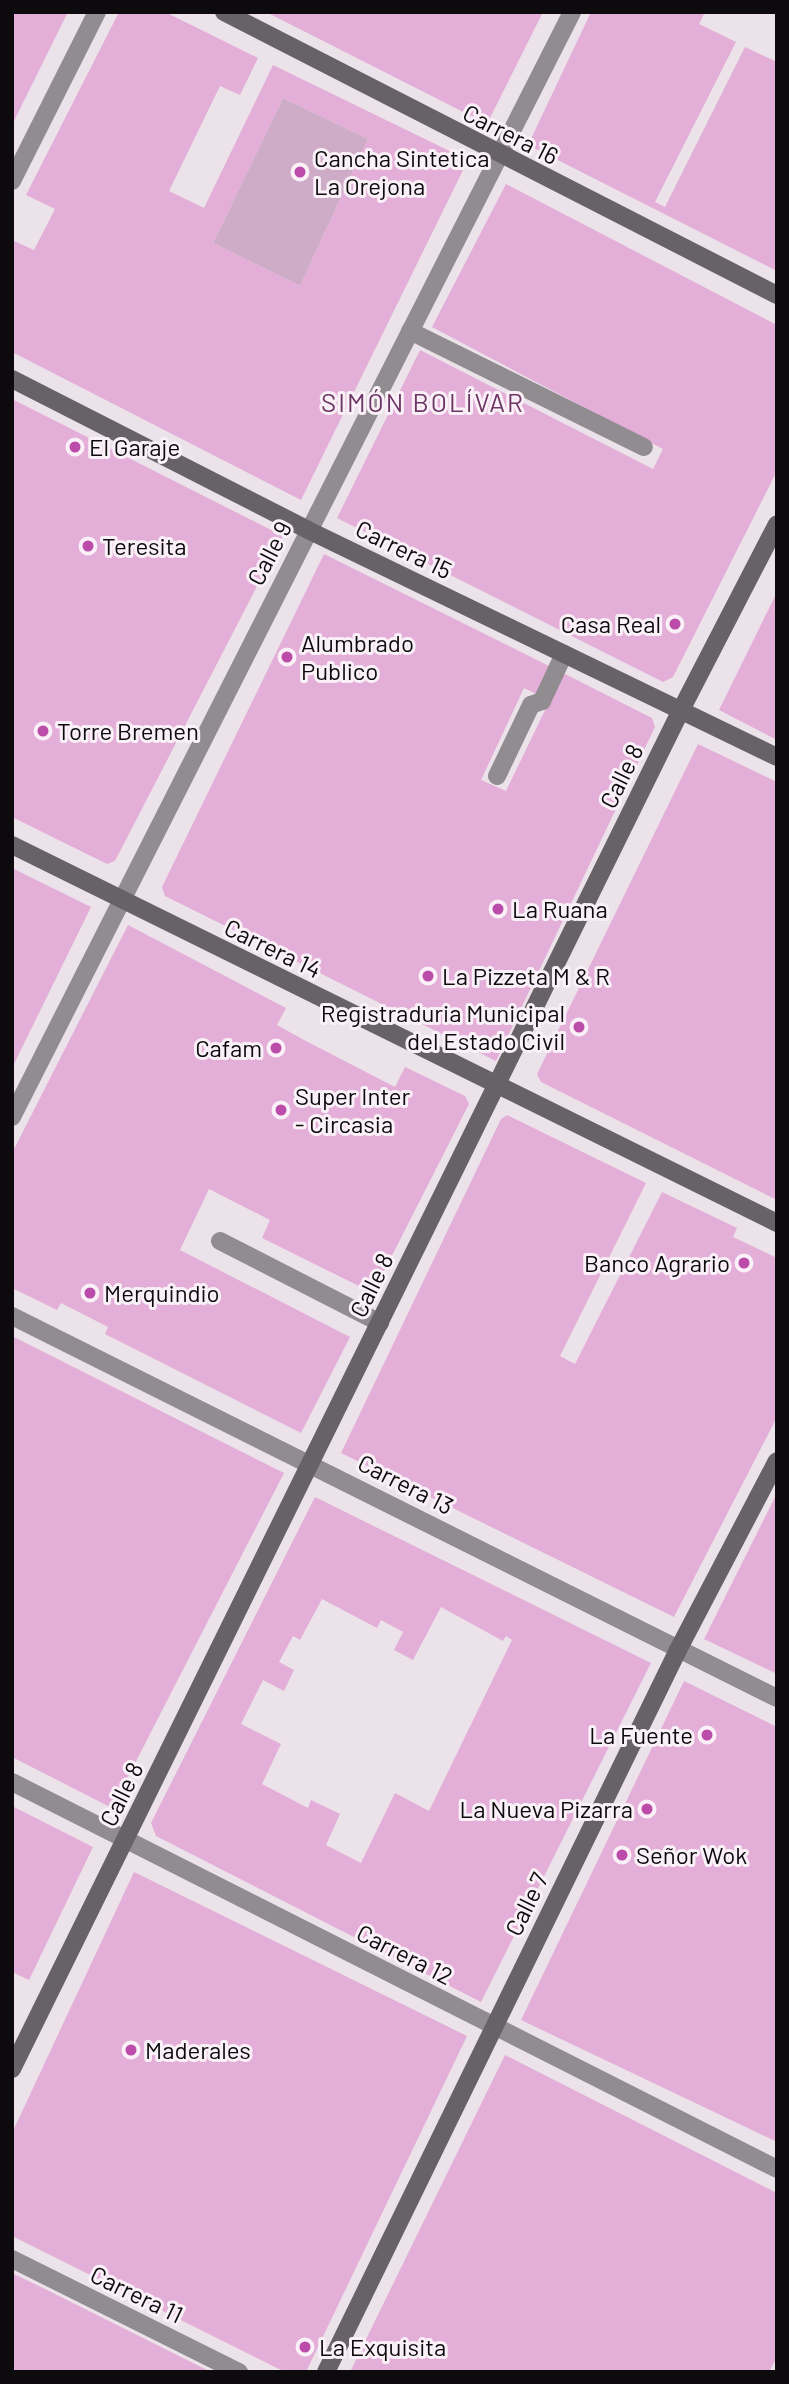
<!DOCTYPE html>
<html>
<head>
<meta charset="utf-8">
<style>
  body { margin:0 }
  #map { position:relative; width:789px; height:2384px; overflow:hidden; background:#ece3ea; font-family:Barlow,sans-serif }
  div>[style] { position:absolute }
  .green>* { inset:0; background:#ceabc6 }
  .building>* { inset:0; background:#e3aed7 }
  .lane>* { height:18px; margin:-9px; padding:0 9px; transform-origin:9px; border-radius:9px; background:#908c8f }
  .street>* { height:18px; margin:-9px; padding:0 9px; transform-origin:9px; border-radius:9px; background:#908c8f }
  .secondary>* { height:18px; margin:-9px; padding:0 9px; transform-origin:9px; border-radius:9px; background:#676266 }
  .dots>* { width:19px; height:19px; translate:-50% -50%; box-sizing:border-box; border:4px solid #faf0f7; border-radius:50% }
  span { translate:-50% -50%; white-space:nowrap; text-align:center; line-height:1.15; -webkit-text-stroke:6px #faf0f7; paint-order:stroke }
  .street-label { font-size:24px; color:#0d0a0d }
  .poi-label { font-size:24px; color:#0d0a0d }
  .left { translate:0 -50%; text-align:left }
  .right { translate:-100% -50%; text-align:right }
  .neighbourhood-label { font-size:26px; color:#6d3664; letter-spacing:2px }
  .frame { position:absolute; inset:0; border:14px solid #0d0a0d; pointer-events:none }
</style>
</head>
<body>
<div id="map">
  <div class="green">
    <div style="clip-path:polygon(283px 98px,368px 139px,300px 286px,213px 243px)"></div>
  </div>
  <div class="building">
    <div style="clip-path:polygon(12px 12px,68px 12px,12px 125px)"></div>
    <div style="clip-path:polygon(evenodd,119px 12px,165px 12px,258px 58px,240px 95px,220px 86px,169px 191px,204px 208px,273px 65px,468px 160px,301px 500px,12px 352px,12px 240px,34px 250px,55px 209px,26px 195px,119px 12px,283px 98px,368px 139px,300px 286px,213px 243px,283px 98px)"></div>
    <div style="clip-path:polygon(266px 12px,543px 12px,487px 124px)"></div>
    <div style="clip-path:polygon(591px 12px,705px 12px,699px 24px,736px 42px,655px 202px,665px 207px,745px 47px,777px 62px,777px 271px,528px 145px)"></div>
    <div style="clip-path:polygon(506px 184px,777px 325px,777px 471px,673px 677px,663px 682px,337px 518px,420px 350px,653px 469px,663px 449px,432px 327px)"></div>
    <div style="clip-path:polygon(12px 399px,283px 536px,115px 861px,107px 864px,12px 817px)"></div>
    <div style="clip-path:polygon(324px 554px,549px 666px,536px 694px,524px 688px,481px 780px,506px 791px,563px 673px,652px 718px,655px 727px,496px 1061px,165px 896px,162px 887px)"></div>
    <div style="clip-path:polygon(777px 592px,777px 740px,719px 710px)"></div>
    <div style="clip-path:polygon(698px 744px,777px 782px,777px 1200px,541px 1082px,537px 1074px)"></div>
    <div style="clip-path:polygon(12px 868px,91px 907px,12px 1068px)"></div>
    <div style="clip-path:polygon(128px 925px,286px 1008px,277px 1025px,304px 1040px,395px 1087px,405px 1067px,465px 1096px,469px 1104px,373px 1293px,262px 1238px,270px 1220px,209px 1189px,180px 1250px,350px 1337px,301px 1433px,105px 1334px,108px 1327px,61px 1303px,57px 1310px,12px 1288px,12px 1153px)"></div>
    <div style="clip-path:polygon(507px 1115px,646px 1183px,560px 1356px,575px 1364px,662px 1192px,737px 1228px,733px 1237px,777px 1258px,777px 1417px,674px 1617px,341px 1453px,501px 1119px)"></div>
    <div style="clip-path:polygon(12px 1336px,284px 1473px,112px 1808px,12px 1757px)"></div>
    <div style="clip-path:polygon(777px 1493px,777px 1674px,704px 1639px)"></div>
    <div style="clip-path:polygon(evenodd,315px 1497px,651px 1663px,481px 2002px,156px 1836px,151px 1823px,315px 1497px,322px 1599px,377px 1628px,381px 1620px,403px 1632px,394px 1650px,413px 1660px,441px 1607px,503px 1641px,506px 1636px,512px 1640px,429px 1811px,395px 1793px,361px 1863px,326px 1845px,340px 1814px,311px 1800px,308px 1808px,262px 1784px,281px 1744px,241px 1724px,263px 1680px,284px 1691px,294px 1670px,279px 1662px,293px 1636px,300px 1640px,322px 1599px)"></div>
    <div style="clip-path:polygon(684px 1681px,777px 1727px,777px 2142px,521px 2020px)"></div>
    <div style="clip-path:polygon(12px 1806px,93px 1847px,29px 1980px,12px 1972px)"></div>
    <div style="clip-path:polygon(134px 1872px,467px 2036px,306px 2372px,285px 2372px,12px 2236px,12px 2133px)"></div>
    <div style="clip-path:polygon(505px 2055px,777px 2193px,777px 2357px,769px 2372px,350px 2372px)"></div>
    <div style="clip-path:polygon(12px 2273px,45px 2289px,211px 2372px,12px 2372px)"></div>
  </div>
  <div class="lane">
    <div style="left:410px;top:331px;width:261px;rotate:26.4deg"></div>
    <div style="left:497px;top:776px;width:79px;rotate:-64.4deg"></div>
    <div style="left:531px;top:705px;width:12px;rotate:-20deg"></div>
    <div style="left:542px;top:701px;width:52px;rotate:-64.9deg"></div>
    <div style="left:220px;top:1241px;width:180px;rotate:27.1deg"></div>
  </div>
  <div class="street">
    <div style="left:12px;top:181px;width:189px;rotate:-63.3deg"></div>
    <div style="left:12px;top:1117px;width:1239px;rotate:-63.12deg"></div>
    <div style="left:12px;top:1316px;width:855px;rotate:26.54deg"></div>
    <div style="left:12px;top:1782px;width:857px;rotate:26.83deg"></div>
    <div style="left:12px;top:2259px;width:254px;rotate:26.5deg"></div>
  </div>
  <div class="secondary">
    <div style="left:224px;top:12px;width:621px;rotate:27.1deg"></div>
    <div style="left:12px;top:379px;width:332px;rotate:27deg"></div>
    <div style="left:308px;top:530px;width:521px;rotate:25.83deg"></div>
    <div style="left:12px;top:845px;width:853px;rotate:26.29deg"></div>
    <div style="left:12px;top:2069px;width:1515px;rotate:-63.79deg"></div>
    <div style="left:681px;top:710px;width:209px;rotate:-62.7deg"></div>
    <div style="left:326px;top:2372px;width:803px;rotate:-64.01deg"></div>
    <div style="left:678px;top:1650px;width:213px;rotate:-62.4deg"></div>
  </div>
  <div class="dots">
    <div style="left:300px;top:172px;background:#bb4caa"></div>
    <div style="left:75px;top:447px;background:#bb4caa"></div>
    <div style="left:88px;top:546px;background:#bb4caa"></div>
    <div style="left:675px;top:624px;background:#bb4caa"></div>
    <div style="left:287px;top:657px;background:#bb4caa"></div>
    <div style="left:43px;top:731px;background:#bb4caa"></div>
    <div style="left:498px;top:909px;background:#bb4caa"></div>
    <div style="left:428px;top:976px;background:#bb4caa"></div>
    <div style="left:579px;top:1027px;background:#bb4caa"></div>
    <div style="left:276px;top:1048px;background:#bb4caa"></div>
    <div style="left:281px;top:1110px;background:#bb4caa"></div>
    <div style="left:744px;top:1263px;background:#bb4caa"></div>
    <div style="left:90px;top:1293px;background:#bb4caa"></div>
    <div style="left:707px;top:1735px;background:#bb4caa"></div>
    <div style="left:647px;top:1809px;background:#bb4caa"></div>
    <div style="left:622px;top:1855px;background:#bb4caa"></div>
    <div style="left:131px;top:2050px;background:#bb4caa"></div>
    <div style="left:305px;top:2347px;background:#bb4caa"></div>
  </div>
  <div class="street-label">
    <span style="left:511px;top:134px;rotate:27deg">Carrera 16</span>
    <span style="left:404px;top:549px;rotate:26deg">Carrera 15</span>
    <span style="left:269px;top:553px;rotate:-63deg">Calle 9</span>
    <span style="left:621px;top:776px;rotate:-64deg">Calle 8</span>
    <span style="left:273px;top:948px;rotate:26deg">Carrera 14</span>
    <span style="left:371px;top:1285px;rotate:-64deg">Calle 8</span>
    <span style="left:406px;top:1484px;rotate:27deg">Carrera 13</span>
    <span style="left:121px;top:1794px;rotate:-64deg">Calle 8</span>
    <span style="left:526px;top:1904px;rotate:-64deg">Calle 7</span>
    <span style="left:405px;top:1954px;rotate:27deg">Carrera 12</span>
    <span style="left:137px;top:2294px;rotate:26deg">Carrera 11</span>
  </div>
  <div class="poi-label">
    <span class="left" style="left:314px;top:172px">Cancha Sintetica<br>La Orejona</span>
    <span class="left" style="left:89px;top:447px">El Garaje</span>
    <span class="left" style="left:102px;top:546px">Teresita</span>
    <span class="right" style="left:661px;top:624px">Casa Real</span>
    <span class="left" style="left:301px;top:657px">Alumbrado<br>Publico</span>
    <span class="left" style="left:57px;top:731px">Torre Bremen</span>
    <span class="left" style="left:512px;top:909px">La Ruana</span>
    <span class="left" style="left:442px;top:976px">La Pizzeta M &amp; R</span>
    <span class="right" style="left:565px;top:1027px">Registraduria Municipal<br>del Estado Civil</span>
    <span class="right" style="left:262px;top:1048px">Cafam</span>
    <span class="left" style="left:295px;top:1110px">Super Inter<br>- Circasia</span>
    <span class="right" style="left:730px;top:1263px">Banco Agrario</span>
    <span class="left" style="left:104px;top:1293px">Merquindio</span>
    <span class="right" style="left:693px;top:1735px">La Fuente</span>
    <span class="right" style="left:633px;top:1809px">La Nueva Pizarra</span>
    <span class="left" style="left:636px;top:1855px">Señor Wok</span>
    <span class="left" style="left:145px;top:2050px">Maderales</span>
    <span class="left" style="left:319px;top:2347px">La Exquisita</span>
  </div>
  <div class="neighbourhood-label">
    <span style="left:423px;top:402px">SIMÓN BOLÍVAR</span>
  </div>
  <div class="frame"></div>
</div>
</body>
</html>
